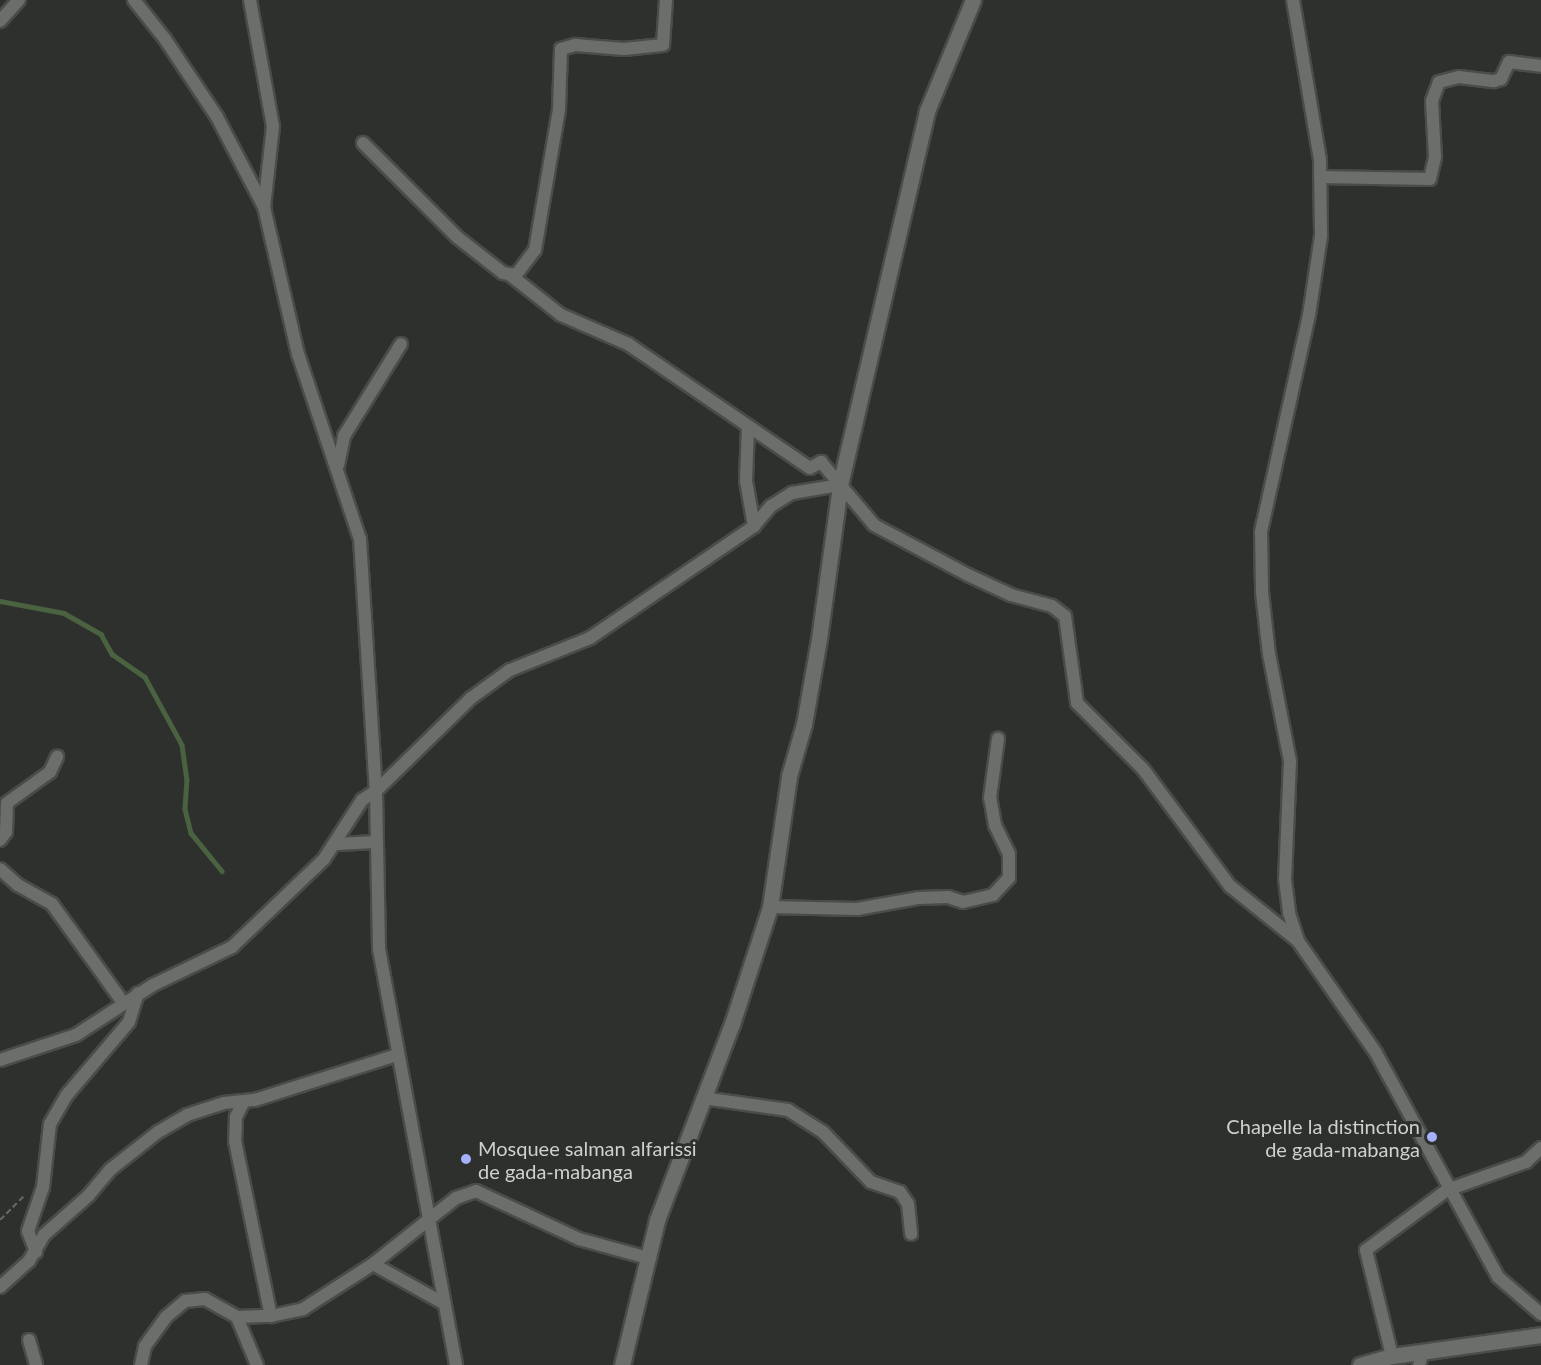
<!DOCTYPE html>
<html>
<head>
<meta charset="utf-8">
<style>
  body { margin:0 }
  #map { position:relative; width:1541px; height:1365px; overflow:hidden; background:#2d302d; font-family:Lato,sans-serif }
  div>[style] { position:absolute }
  .stream>* { height:4.5px; margin:-2.25px; padding:0 2.25px; transform-origin:2.25px; border-radius:2.25px; background:#4a6240 }
  .path>* { height:2px; margin-top:-1px; transform-origin:0; background:repeating-linear-gradient(90deg,#666966 0 6px,transparent 0 9px) }
  .roads { filter:drop-shadow(2px 0 #4a4c49) drop-shadow(-2px 0 #4a4c49) drop-shadow(0 2px #4a4c49) drop-shadow(0 -2px #4a4c49) }
  .minor>* { height:12px; margin:-6px; padding:0 6px; transform-origin:6px; border-radius:6px; background:#6b6e6a }
  .tertiary>* { height:15px; margin:-7.5px; padding:0 7.5px; transform-origin:7.5px; border-radius:7.5px; background:#6b6e6a }
  .dots>* { width:16px; height:16px; translate:-50% -50%; box-sizing:border-box; border:3px solid #2d302d; border-radius:50% }
  span { translate:-50% -50%; white-space:nowrap; text-align:center; line-height:1.15; -webkit-text-stroke:6px #2d302d; paint-order:stroke }
  .poi-label { font-size:20px; color:#d0d1cf }
  .right { translate:-100% -50%; text-align:right }
  .left { translate:0 -50%; text-align:left }
</style>
</head>
<body>
<div id="map">
  <div class="stream">
    <div style="left:0;top:601px;width:65px;rotate:10.6deg"></div>
    <div style="left:64px;top:613px;width:43px;rotate:29.6deg"></div>
    <div style="left:101px;top:634px;width:23px;rotate:61deg"></div>
    <div style="left:112px;top:654px;width:40px;rotate:34.9deg"></div>
    <div style="left:145px;top:677px;width:77px;rotate:61.4deg"></div>
    <div style="left:182px;top:745px;width:34px;rotate:82deg"></div>
    <div style="left:187px;top:779px;width:30px;rotate:94deg"></div>
    <div style="left:185px;top:809px;width:25px;rotate:76deg"></div>
    <div style="left:191px;top:833px;width:49px;rotate:50.8deg"></div>
  </div>
  <div class="path">
    <div style="left:0;top:1220px;width:35px;rotate:-45deg"></div>
  </div>
  <div class="roads">
    <div class="minor">
      <div style="left:134px;top:0;width:50px;rotate:51.5deg"></div>
      <div style="left:165px;top:39px;width:94px;rotate:56.3deg"></div>
      <div style="left:217px;top:117px;width:102px;rotate:62.4deg"></div>
      <div style="left:264px;top:207px;width:151px;rotate:77deg"></div>
      <div style="left:298px;top:354px;width:195px;rotate:71.5deg"></div>
      <div style="left:360px;top:539px;width:253px;rotate:86.4deg"></div>
      <div style="left:376px;top:791px;width:158px;rotate:88.9deg"></div>
      <div style="left:379px;top:949px;width:423px;rotate:79.5deg"></div>
      <div style="left:250px;top:0;width:128px;rotate:79.7deg"></div>
      <div style="left:273px;top:126px;width:81px;rotate:96.3deg"></div>
      <div style="left:1293px;top:0;width:162px;rotate:80.4deg"></div>
      <div style="left:1320px;top:160px;width:76px;rotate:89.2deg"></div>
      <div style="left:1321px;top:236px;width:80px;rotate:98.6deg"></div>
      <div style="left:1309px;top:315px;width:222px;rotate:102.5deg"></div>
      <div style="left:1261px;top:532px;width:60px;rotate:89deg"></div>
      <div style="left:1262px;top:592px;width:62px;rotate:83.6deg"></div>
      <div style="left:1269px;top:654px;width:109px;rotate:78.9deg"></div>
      <div style="left:1290px;top:761px;width:118px;rotate:92.4deg"></div>
      <div style="left:1285px;top:879px;width:34px;rotate:83deg"></div>
      <div style="left:1289px;top:913px;width:29px;rotate:72deg"></div>
      <div style="left:1298px;top:941px;width:136px;rotate:55.1deg"></div>
      <div style="left:1376px;top:1053px;width:255px;rotate:61.4deg"></div>
      <div style="left:1498px;top:1277px;width:57px;rotate:40.7deg"></div>
      <div style="left:0;top:21px;width:28px;rotate:-48deg"></div>
      <div style="left:363px;top:143px;width:133px;rotate:45deg"></div>
      <div style="left:457px;top:237px;width:58px;rotate:38deg"></div>
      <div style="left:503px;top:273px;width:13px;rotate:9deg"></div>
      <div style="left:516px;top:275px;width:31px;rotate:-53deg"></div>
      <div style="left:535px;top:250px;width:143px;rotate:-80.3deg"></div>
      <div style="left:559px;top:109px;width:60px;rotate:-88.1deg"></div>
      <div style="left:561px;top:49px;width:15px;rotate:-16deg"></div>
      <div style="left:575px;top:45px;width:49px;rotate:4.7deg"></div>
      <div style="left:624px;top:49px;width:39px;rotate:-6deg"></div>
      <div style="left:663px;top:45px;width:45px;rotate:-86.2deg"></div>
      <div style="left:1320px;top:177px;width:110px;rotate:1deg"></div>
      <div style="left:1430px;top:179px;width:23px;rotate:-77deg"></div>
      <div style="left:1435px;top:157px;width:56px;rotate:-93.1deg"></div>
      <div style="left:1432px;top:101px;width:20px;rotate:-70deg"></div>
      <div style="left:1439px;top:82px;width:21px;rotate:-14deg"></div>
      <div style="left:1459px;top:77px;width:35px;rotate:7deg"></div>
      <div style="left:1494px;top:81px;width:7px;rotate:-16deg"></div>
      <div style="left:1501px;top:79px;width:19px;rotate:-65deg"></div>
      <div style="left:1509px;top:62px;width:32px;rotate:7deg"></div>
      <div style="left:509px;top:274px;width:66px;rotate:38.3deg"></div>
      <div style="left:561px;top:315px;width:73px;rotate:23.4deg"></div>
      <div style="left:628px;top:344px;width:220px;rotate:34.3deg"></div>
      <div style="left:810px;top:468px;width:13px;rotate:-29deg"></div>
      <div style="left:821px;top:462px;width:82px;rotate:49.9deg"></div>
      <div style="left:874px;top:525px;width:106px;rotate:28deg"></div>
      <div style="left:968px;top:575px;width:47px;rotate:24.9deg"></div>
      <div style="left:1011px;top:595px;width:42px;rotate:15deg"></div>
      <div style="left:1052px;top:606px;width:16px;rotate:38deg"></div>
      <div style="left:1065px;top:616px;width:88px;rotate:82.1deg"></div>
      <div style="left:1077px;top:703px;width:93px;rotate:45deg"></div>
      <div style="left:1143px;top:769px;width:146px;rotate:53.4deg"></div>
      <div style="left:1230px;top:886px;width:86px;rotate:38.9deg"></div>
      <div style="left:748px;top:426px;width:55px;rotate:92.1deg"></div>
      <div style="left:746px;top:481px;width:46px;rotate:79.9deg"></div>
      <div style="left:338px;top:465px;width:30px;rotate:-78deg"></div>
      <div style="left:344px;top:436px;width:108px;rotate:-58.2deg"></div>
      <div style="left:0;top:840px;width:10px;rotate:-53deg"></div>
      <div style="left:6px;top:832px;width:29px;rotate:-88deg"></div>
      <div style="left:7px;top:803px;width:53px;rotate:-35.8deg"></div>
      <div style="left:50px;top:772px;width:17px;rotate:-65deg"></div>
      <div style="left:336px;top:844px;width:40px;rotate:-2.9deg"></div>
      <div style="left:0;top:869px;width:24px;rotate:42deg"></div>
      <div style="left:18px;top:885px;width:39px;rotate:29deg"></div>
      <div style="left:52px;top:904px;width:123px;rotate:54.2deg"></div>
      <div style="left:770px;top:907px;width:87px;rotate:1.3deg"></div>
      <div style="left:857px;top:909px;width:63px;rotate:-10.1deg"></div>
      <div style="left:919px;top:898px;width:29px;rotate:-2deg"></div>
      <div style="left:948px;top:897px;width:16px;rotate:18deg"></div>
      <div style="left:963px;top:902px;width:31px;rotate:-13deg"></div>
      <div style="left:993px;top:895px;width:23px;rotate:-47deg"></div>
      <div style="left:1009px;top:878px;width:24px;rotate:-90deg"></div>
      <div style="left:1009px;top:854px;width:32px;rotate:-116deg"></div>
      <div style="left:995px;top:825px;width:27px;rotate:-100deg"></div>
      <div style="left:990px;top:798px;width:60px;rotate:-82.3deg"></div>
      <div style="left:0;top:1060px;width:80px;rotate:-18.2deg"></div>
      <div style="left:76px;top:1035px;width:92px;rotate:-33deg"></div>
      <div style="left:153px;top:985px;width:88px;rotate:-25.7deg"></div>
      <div style="left:232px;top:947px;width:127px;rotate:-43.7deg"></div>
      <div style="left:324px;top:859px;width:70px;rotate:-57.2deg"></div>
      <div style="left:362px;top:800px;width:17px;rotate:-33deg"></div>
      <div style="left:376px;top:791px;width:133px;rotate:-44.4deg"></div>
      <div style="left:471px;top:698px;width:48px;rotate:-35.7deg"></div>
      <div style="left:510px;top:670px;width:86px;rotate:-21.8deg"></div>
      <div style="left:590px;top:638px;width:199px;rotate:-34.3deg"></div>
      <div style="left:754px;top:526px;width:26px;rotate:-50deg"></div>
      <div style="left:771px;top:506px;width:25px;rotate:-32deg"></div>
      <div style="left:792px;top:493px;width:49px;rotate:-9.5deg"></div>
      <div style="left:703px;top:1098px;width:86px;rotate:8deg"></div>
      <div style="left:788px;top:1110px;width:41px;rotate:32.2deg"></div>
      <div style="left:823px;top:1132px;width:69px;rotate:46.2deg"></div>
      <div style="left:871px;top:1182px;width:31px;rotate:19deg"></div>
      <div style="left:900px;top:1192px;width:14px;rotate:56deg"></div>
      <div style="left:908px;top:1204px;width:30px;rotate:84deg"></div>
      <div style="left:244px;top:1101px;width:18px;rotate:117deg"></div>
      <div style="left:236px;top:1117px;width:24px;rotate:92deg"></div>
      <div style="left:235px;top:1141px;width:179px;rotate:78.4deg"></div>
      <div style="left:36px;top:1252px;width:22px;rotate:-111deg"></div>
      <div style="left:28px;top:1231px;width:46px;rotate:-71.2deg"></div>
      <div style="left:43px;top:1187px;width:63px;rotate:-83.7deg"></div>
      <div style="left:50px;top:1124px;width:32px;rotate:-60deg"></div>
      <div style="left:66px;top:1096px;width:97px;rotate:-49.6deg"></div>
      <div style="left:129px;top:1022px;width:30px;rotate:-73deg"></div>
      <div style="left:373px;top:1264px;width:82px;rotate:29.1deg"></div>
      <div style="left:0;top:1287px;width:39px;rotate:-42deg"></div>
      <div style="left:29px;top:1261px;width:30px;rotate:-60deg"></div>
      <div style="left:44px;top:1235px;width:60px;rotate:-41.6deg"></div>
      <div style="left:89px;top:1195px;width:34px;rotate:-50deg"></div>
      <div style="left:111px;top:1169px;width:60px;rotate:-38.2deg"></div>
      <div style="left:158px;top:1132px;width:34px;rotate:-30deg"></div>
      <div style="left:187px;top:1115px;width:39px;rotate:-18deg"></div>
      <div style="left:224px;top:1103px;width:31px;rotate:-6deg"></div>
      <div style="left:255px;top:1100px;width:149px;rotate:-17.6deg"></div>
      <div style="left:237px;top:1317px;width:34px;rotate:-2deg"></div>
      <div style="left:271px;top:1316px;width:33px;rotate:-12deg"></div>
      <div style="left:303px;top:1309px;width:83px;rotate:-32.7deg"></div>
      <div style="left:373px;top:1264px;width:106px;rotate:-38.5deg"></div>
      <div style="left:456px;top:1198px;width:21px;rotate:-19deg"></div>
      <div style="left:476px;top:1191px;width:114px;rotate:25deg"></div>
      <div style="left:579px;top:1239px;width:72px;rotate:15.4deg"></div>
      <div style="left:29px;top:1340px;width:26px;rotate:74deg"></div>
      <div style="left:1392px;top:1356px;width:109px;rotate:-103.8deg"></div>
      <div style="left:1366px;top:1250px;width:101px;rotate:-36.5deg"></div>
      <div style="left:1447px;top:1190px;width:84px;rotate:-19.5deg"></div>
      <div style="left:1526px;top:1162px;width:21px;rotate:-43deg"></div>
      <div style="left:141px;top:1365px;width:19px;rotate:-78deg"></div>
      <div style="left:145px;top:1346px;width:36px;rotate:-54deg"></div>
      <div style="left:166px;top:1317px;width:25px;rotate:-40deg"></div>
      <div style="left:185px;top:1301px;width:20px;rotate:-6deg"></div>
      <div style="left:205px;top:1299px;width:37px;rotate:29deg"></div>
      <div style="left:237px;top:1317px;width:52px;rotate:67.4deg"></div>
      <div style="left:1419px;top:1365px;width:14px;rotate:-73deg"></div>
    </div>
    <div class="tertiary">
      <div style="left:622px;top:1365px;width:149px;rotate:-76.4deg"></div>
      <div style="left:657px;top:1220px;width:210px;rotate:-69.1deg"></div>
      <div style="left:732px;top:1024px;width:123px;rotate:-72deg"></div>
      <div style="left:770px;top:907px;width:132px;rotate:-81.7deg"></div>
      <div style="left:789px;top:776px;width:54px;rotate:-73.9deg"></div>
      <div style="left:804px;top:724px;width:86px;rotate:-80deg"></div>
      <div style="left:819px;top:639px;width:155px;rotate:-82.2deg"></div>
      <div style="left:840px;top:485px;width:384px;rotate:-76.9deg"></div>
      <div style="left:927px;top:111px;width:120px;rotate:-67.5deg"></div>
      <div style="left:1360px;top:1365px;width:33px;rotate:-16deg"></div>
      <div style="left:1392px;top:1356px;width:150px;rotate:-8deg"></div>
    </div>
  </div>
  <div class="dots">
    <div style="left:1432px;top:1137px;background:#a5b1fc"></div>
    <div style="left:466px;top:1159px;background:#a5b1fc"></div>
  </div>
  <div class="poi-label">
    <span class="right" style="left:1420px;top:1138px">Chapelle la distinction<br>de gada-mabanga</span>
    <span class="left" style="left:478px;top:1160px">Mosquee salman alfarissi<br>de gada-mabanga</span>
  </div>
</div>
</body>
</html>
